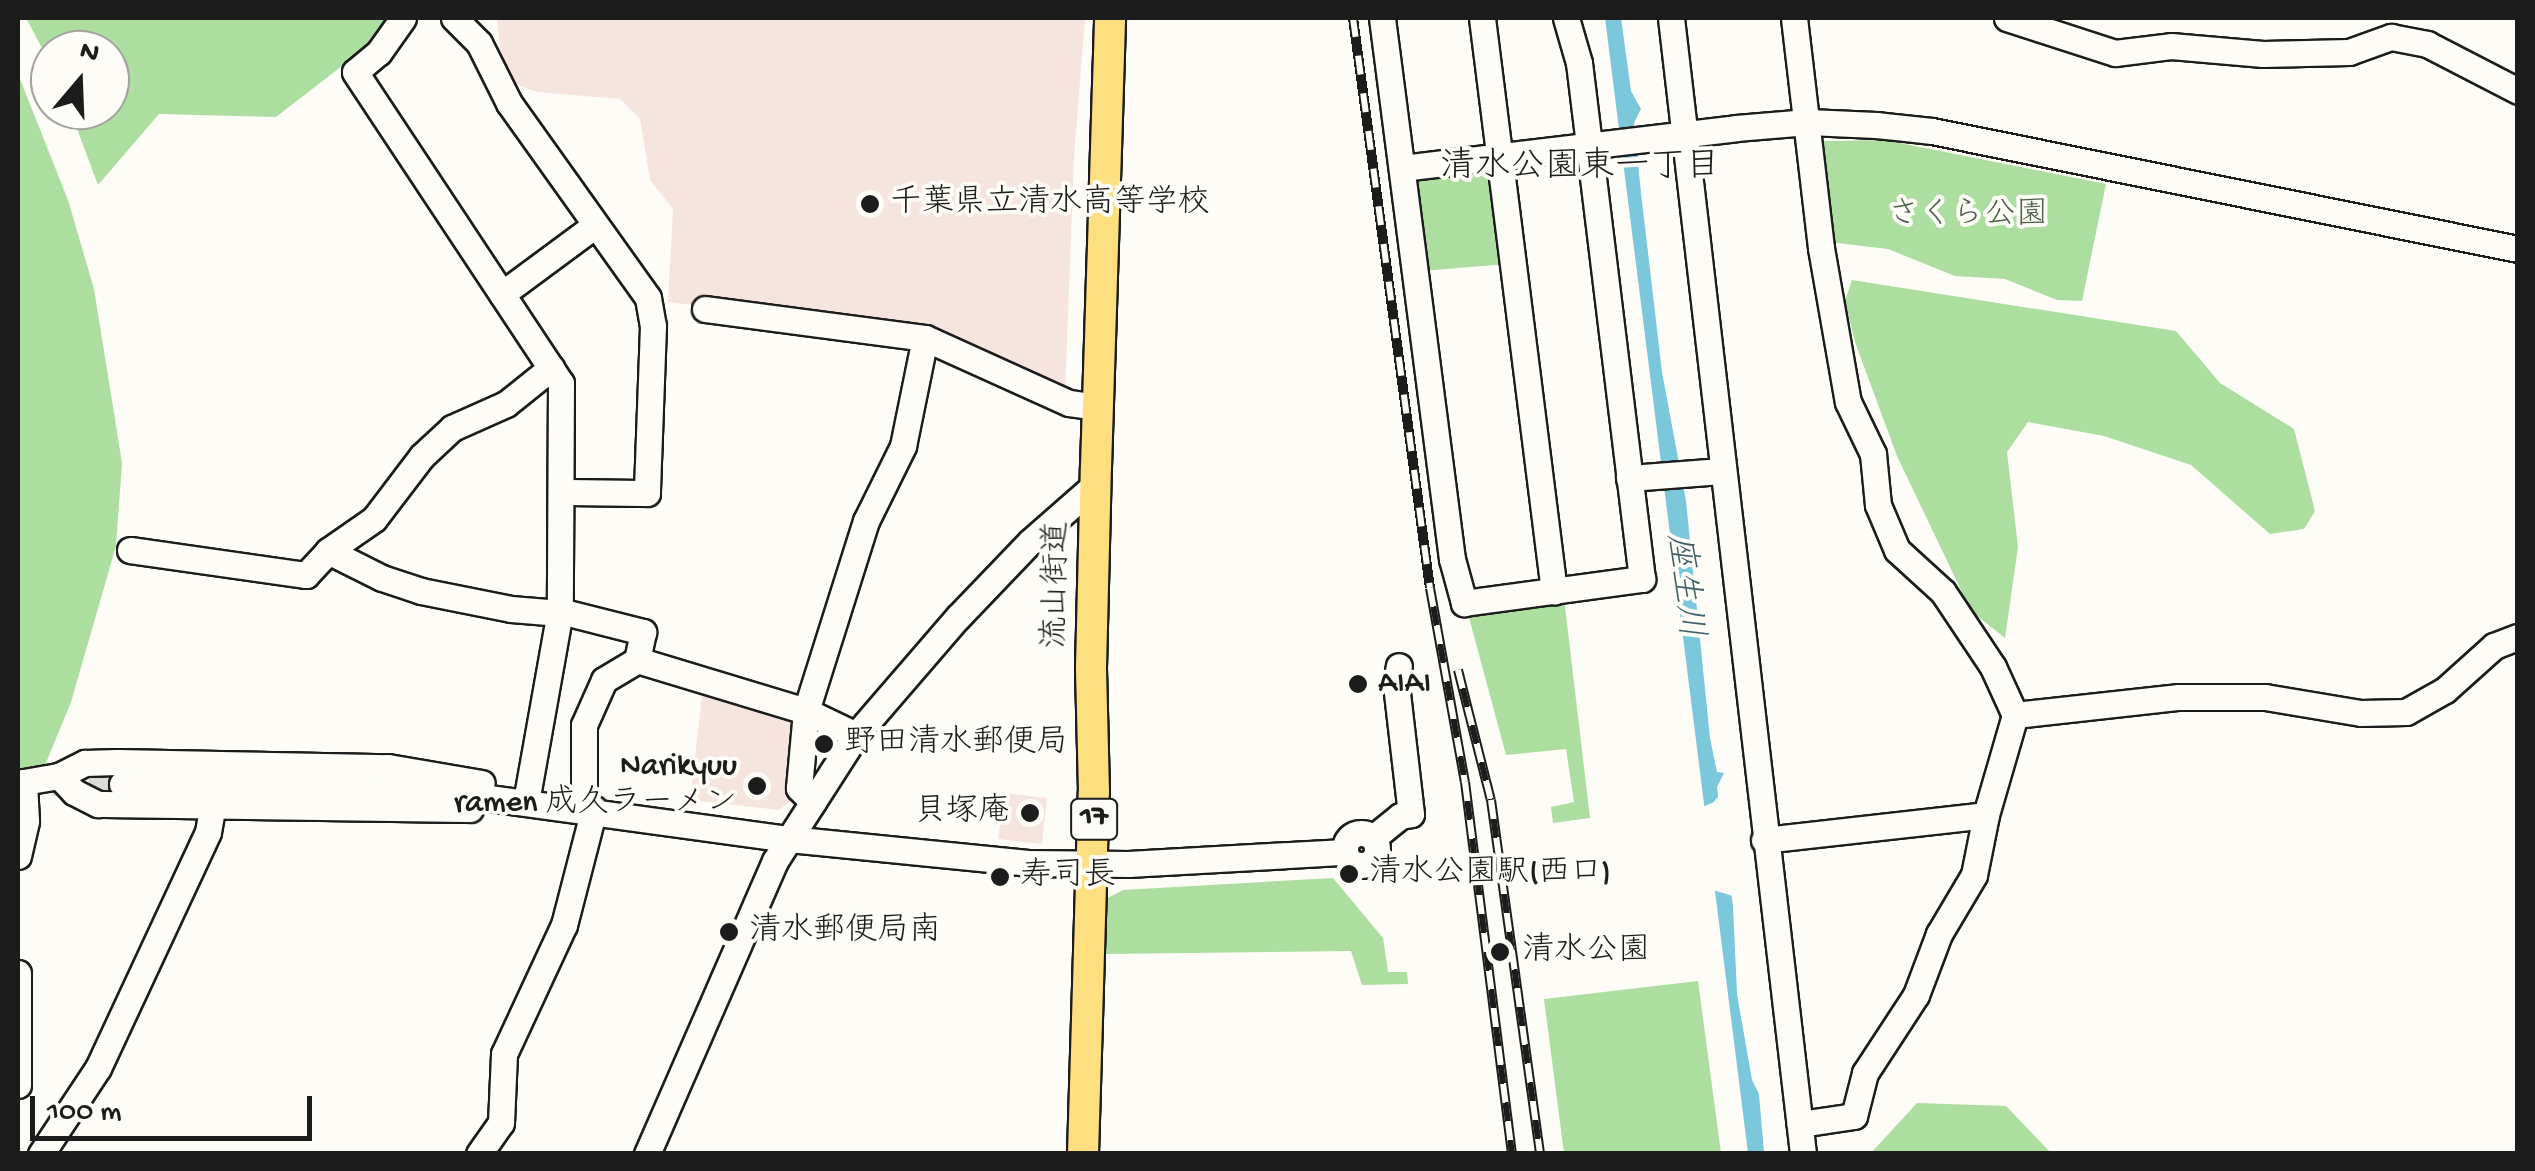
<!DOCTYPE html>
<html>
<head>
<meta charset="utf-8">
<style>
  body { margin:0 }
  #map { position:relative; width:2535px; height:1171px; overflow:hidden; background:#fdfcf7; font-family:"Gochi Hand","Klee One",sans-serif }
  div>[style] { position:absolute }
  .built>* { inset:0; background:#f6e4de }
  .green>* { inset:0; background:#acdea0 }
  .water>* { inset:0; background:#7bc7db }
  .pier>* { inset:0; background:#fdfcf7 }
  .minor-tunnel>* { height:25px; margin-top:-12.5px; transform-origin:0; background:repeating-linear-gradient(90deg,#dbdad6 0 25px,transparent 0 37px) }
  .roads { filter:drop-shadow(2px 0 #1c1c1c) drop-shadow(-2px 0 #1c1c1c) drop-shadow(0 2px #1c1c1c) drop-shadow(0 -2px #1c1c1c) }
  .minor>* { height:25px; margin:-12.5px; padding:0 12.5px; transform-origin:12.5px; border-radius:12.5px; background:#fdfcf7 }
  .minor>.ring { margin:-12.5px; padding:0; box-sizing:content-box; background:none; border:25px solid #fdfcf7; border-radius:50% }
  .major>* { height:30px; margin:-15px; padding:0 15px; transform-origin:15px; border-radius:15px; background:#fedf80 }
  .rail>* { height:10px; margin-top:-5px; transform-origin:0; background:repeating-linear-gradient(90deg,#fdfcf7 0 19px,#1c1c1c 0 38px); box-sizing:border-box; border-block:2px solid #1c1c1c }
  .dots>* { width:28px; height:28px; translate:-50% -50%; box-sizing:border-box; border:5px solid #fdfcf7; border-radius:50% }
  span { translate:-50% -50%; white-space:nowrap; text-align:center; line-height:1.15; -webkit-text-stroke:8px #fdfcf7; paint-order:stroke }
  .shield-label span { padding:2px 8px; background:#fdfcf7; border:2px solid; border-radius:8px; -webkit-text-stroke-width:0 }
  .shield-label { font-size:30px; color:#1c1c1c; font-weight:700 }
  .poi-label { font-size:32px; color:#1c1c1c }
  .left { translate:0 -50%; text-align:left }
  .right { translate:-100% -50%; text-align:right }
  .park-label { font-size:32px; color:#4e604a }
  .street-label { font-size:32px; color:#1c1c1c }
  .neighbourhood-label { font-size:35px; color:#1c1c1c }
  .water-label { font-size:35px; color:#426068; font-style:italic }
  .frame { position:absolute; inset:0; border:20px solid #1c1c1c; pointer-events:none }
  .north { position:absolute; left:30px; top:30px; width:100px; height:100px; box-sizing:border-box; background:#fdfcf7; border:2px solid #a3a29f; border-radius:50%; rotate:19deg; font-size:28px; font-weight:700; line-height:40px; text-align:center; color:#1c1c1c }
  .north::after { content:''; display:block; margin:auto; width:35px; height:45px; background:#1c1c1c; clip-path:polygon(50% 0,100% 100%,50% 72%,0 100%) }
  .scale { position:absolute; left:30px; top:1096px; width:282px; height:45px; box-sizing:border-box; border:5px solid #1c1c1c; border-top:0; padding-left:12px; font-size:30px; line-height:35px; white-space:nowrap; color:#1c1c1c; -webkit-text-stroke:8px #fdfcf7; paint-order:stroke }
</style>
</head>
<body>
<div id="map">
  <div class="built">
    <div style="clip-path:polygon(497px 18px,1085px 18px,1074px 157px,1065px 394px,916px 331px,668px 302px,673px 209px,650px 180px,640px 119px,620px 99px,537px 92px,512px 83px,501px 57px)"></div>
    <div style="clip-path:polygon(703px 686px,794px 714px,793px 799px,779px 810px,690px 800px)"></div>
    <div style="clip-path:polygon(1004px 793px,1047px 798px,1042px 844px,998px 839px)"></div>
  </div>
  <div class="green">
    <div style="clip-path:polygon(26px 18px,390px 18px,381px 32px,351px 59px,276px 117px,159px 114px,98px 185px,70px 110px,110px 110px,110px 50px,50px 50px,50px 63px)"></div>
    <div style="clip-path:polygon(18px 74px,68px 200px,94px 289px,122px 463px,116px 546px,71px 702px,18px 831px)"></div>
    <div style="clip-path:polygon(1885px 140px,2106px 184px,2082px 301px,2057px 300px,2005px 279px,1955px 276px,1888px 249px,1829px 242px,1819px 146px,1824px 141px)"></div>
    <div style="clip-path:polygon(1488px 165px,1507px 264px,1422px 271px,1412px 184px,1421px 174px)"></div>
    <div style="clip-path:polygon(1852px 280px,2176px 331px,2220px 383px,2294px 429px,2315px 511px,2304px 529px,2270px 534px,2191px 465px,2104px 436px,2028px 422px,2007px 452px,2018px 547px,2005px 638px,1971px 611px,1897px 456px,1855px 342px,1845px 301px)"></div>
    <div style="clip-path:polygon(1564px 598px,1590px 818px,1553px 823px,1551px 807px,1574px 802px,1566px 749px,1506px 755px,1467px 610px)"></div>
    <div style="clip-path:polygon(1333px 878px,1383px 938px,1388px 972px,1407px 972px,1408px 984px,1362px 985px,1351px 951px,1105px 954px,1106px 899px,1123px 890px)"></div>
    <div style="clip-path:polygon(1698px 981px,1721px 1153px,1564px 1153px,1544px 999px)"></div>
    <div style="clip-path:polygon(1917px 1103px,2006px 1106px,2051px 1153px,1871px 1153px)"></div>
  </div>
  <div class="water">
    <div style="clip-path:polygon(1605px 18px,1621px 18px,1631px 91px,1641px 109px,1634px 123px,1641px 193px,1662px 372px,1686px 501px,1710px 738px,1717px 772px,1724px 773px,1717px 787px,1733px 906px,1737px 994px,1752px 1080px,1759px 1094px,1764px 1153px,1748px 1153px)"></div>
  </div>
  <div class="pier">
    <div style="clip-path:polygon(1723px 790px,1736px 892px,1736px 897px,1710px 889px,1698px 809px,1714px 802px)"></div>
  </div>
  <div class="minor-tunnel">
    <div style="left:52px;top:783px;width:70px;rotate:0.8deg"></div>
  </div>
  <div class="roads">
    <div class="minor">
      <div style="left:403px;top:18px;width:42px;rotate:125.2deg"></div>
      <div style="left:379px;top:52px;width:31px;rotate:140deg"></div>
      <div style="left:355px;top:72px;width:373px;rotate:56.5deg"></div>
      <div style="left:561px;top:383px;width:228px;rotate:90.3deg"></div>
      <div style="left:560px;top:611px;width:193px;rotate:100.1deg"></div>
      <div style="left:454px;top:18px;width:35px;rotate:45deg"></div>
      <div style="left:479px;top:43px;width:67px;rotate:63.4deg"></div>
      <div style="left:509px;top:103px;width:239px;rotate:54.5deg"></div>
      <div style="left:648px;top:298px;width:28px;rotate:80deg"></div>
      <div style="left:653px;top:326px;width:167px;rotate:92.1deg"></div>
      <div style="left:647px;top:493px;width:85px;rotate:-179.3deg"></div>
      <div style="left:1382px;top:18px;width:546px;rotate:82.63deg"></div>
      <div style="left:1452px;top:559px;width:46px;rotate:74.7deg"></div>
      <div style="left:1464px;top:603px;width:180px;rotate:-7.7deg"></div>
      <div style="left:1642px;top:579px;width:520px;rotate:-96.96deg"></div>
      <div style="left:1579px;top:63px;width:47px;rotate:-106.1deg"></div>
      <div style="left:1482px;top:18px;width:578px;rotate:82.84deg"></div>
      <div style="left:1671px;top:18px;width:1144px;rotate:83.37deg"></div>
      <div style="left:1794px;top:18px;width:232px;rotate:83.3deg"></div>
      <div style="left:1821px;top:248px;width:156px;rotate:80.1deg"></div>
      <div style="left:1848px;top:402px;width:58px;rotate:64.3deg"></div>
      <div style="left:1873px;top:454px;width:51px;rotate:84.4deg"></div>
      <div style="left:1878px;top:505px;width:49px;rotate:67.1deg"></div>
      <div style="left:1897px;top:550px;width:62px;rotate:42.4deg"></div>
      <div style="left:1943px;top:592px;width:90px;rotate:56.3deg"></div>
      <div style="left:1993px;top:667px;width:53px;rotate:65.4deg"></div>
      <div style="left:2015px;top:715px;width:104px;rotate:106.2deg"></div>
      <div style="left:1986px;top:815px;width:61px;rotate:101.3deg"></div>
      <div style="left:1974px;top:875px;width:69px;rotate:120.7deg"></div>
      <div style="left:1939px;top:934px;width:65px;rotate:110.7deg"></div>
      <div style="left:1916px;top:995px;width:93px;rotate:123.2deg"></div>
      <div style="left:1865px;top:1073px;width:44px;rotate:104.3deg"></div>
      <div style="left:1854px;top:1116px;width:55px;rotate:171.6deg"></div>
      <div style="left:2007px;top:18px;width:114px;rotate:18deg"></div>
      <div style="left:2115px;top:53px;width:56px;rotate:-7.1deg"></div>
      <div style="left:2171px;top:46px;width:92px;rotate:5deg"></div>
      <div style="left:2263px;top:54px;width:86px;rotate:-1.3deg"></div>
      <div style="left:2349px;top:52px;width:45px;rotate:-19.7deg"></div>
      <div style="left:2391px;top:37px;width:37px;rotate:11deg"></div>
      <div style="left:2427px;top:44px;width:102px;rotate:27.3deg"></div>
      <div style="left:1402px;top:168px;width:336px;rotate:-6.8deg"></div>
      <div style="left:1736px;top:128px;width:72px;rotate:-4.8deg"></div>
      <div style="left:1808px;top:122px;width:68px;rotate:2.5deg"></div>
      <div style="left:1876px;top:125px;width:56px;rotate:6.1deg"></div>
      <div style="left:1932px;top:131px;width:598px;rotate:11.39deg"></div>
      <div style="left:502px;top:294px;width:114px;rotate:-36.5deg"></div>
      <div style="left:705px;top:309px;width:222px;rotate:7.5deg"></div>
      <div style="left:1629px;top:478px;width:93px;rotate:-4.3deg"></div>
      <div style="left:130px;top:550px;width:178px;rotate:8.1deg"></div>
      <div style="left:306px;top:575px;width:33px;rotate:-47deg"></div>
      <div style="left:328px;top:551px;width:56px;rotate:-34.8deg"></div>
      <div style="left:374px;top:519px;width:79px;rotate:-52.7deg"></div>
      <div style="left:422px;top:456px;width:41px;rotate:-43deg"></div>
      <div style="left:452px;top:428px;width:59px;rotate:-24deg"></div>
      <div style="left:506px;top:404px;width:58px;rotate:-38.7deg"></div>
      <div style="left:328px;top:551px;width:60px;rotate:26.6deg"></div>
      <div style="left:382px;top:578px;width:41px;rotate:18.4deg"></div>
      <div style="left:421px;top:591px;width:92px;rotate:11.3deg"></div>
      <div style="left:511px;top:609px;width:49px;rotate:4.7deg"></div>
      <div style="left:560px;top:611px;width:86px;rotate:14.2deg"></div>
      <div style="left:643px;top:632px;width:29px;rotate:102deg"></div>
      <div style="left:2015px;top:715px;width:165px;rotate:-6.3deg"></div>
      <div style="left:2179px;top:697px;width:86px"></div>
      <div style="left:2265px;top:697px;width:97px;rotate:9.5deg"></div>
      <div style="left:2361px;top:713px;width:45px;rotate:-1.3deg"></div>
      <div style="left:2406px;top:712px;width:45px;rotate:-29.4deg"></div>
      <div style="left:2445px;top:690px;width:66px;rotate:-41.9deg"></div>
      <div style="left:2494px;top:646px;width:26px;rotate:-21deg"></div>
      <div style="left:59px;top:776px;width:22px;rotate:47deg"></div>
      <div style="left:74px;top:792px;width:27px;rotate:27deg"></div>
      <div style="left:98px;top:804px;width:372px;rotate:0.8deg"></div>
      <div style="left:18px;top:783px;width:42px;rotate:-9.7deg"></div>
      <div style="left:59px;top:776px;width:29px;rotate:-27deg"></div>
      <div style="left:85px;top:763px;width:32px;rotate:-2deg"></div>
      <div style="left:117px;top:762px;width:271px;rotate:1.1deg"></div>
      <div style="left:388px;top:767px;width:95px;rotate:9.7deg"></div>
      <div style="left:122px;top:784px;width:323px;rotate:1.4deg"></div>
      <div style="left:445px;top:792px;width:347px;rotate:7.8deg"></div>
      <div style="left:789px;top:839px;width:240px;rotate:5.7deg"></div>
      <div style="left:1028px;top:863px;width:100px;rotate:0.6deg"></div>
      <div style="left:1128px;top:864px;width:217px;rotate:-3.2deg"></div>
      <div style="left:813px;top:802px;width:20px;rotate:-135deg"></div>
      <div style="left:799px;top:788px;width:77px;rotate:-84.8deg"></div>
      <div style="left:806px;top:711px;width:199px;rotate:-72.5deg"></div>
      <div style="left:866px;top:521px;width:84px;rotate:-63.7deg"></div>
      <div style="left:903px;top:446px;width:110px;rotate:-78.5deg"></div>
      <div style="left:925px;top:338px;width:158px;rotate:24.3deg"></div>
      <div style="left:1069px;top:403px;width:28px;rotate:8deg"></div>
      <div style="left:584px;top:807px;width:82px;rotate:-90deg"></div>
      <div style="left:584px;top:725px;width:49px;rotate:-66deg"></div>
      <div style="left:604px;top:680px;width:39px;rotate:-31deg"></div>
      <div style="left:637px;top:660px;width:177px;rotate:16.8deg"></div>
      <div style="left:806px;top:711px;width:55px;rotate:25.6deg"></div>
      <div class="ring" style="left:1345px;top:833px;width:7px;height:7px"></div>
      <div style="left:1373px;top:838px;width:35px;rotate:-39deg"></div>
      <div style="left:1400px;top:816px;width:11px;rotate:-10deg"></div>
      <div style="left:1411px;top:814px;width:131px;rotate:-96.6deg"></div>
      <div style="left:1396px;top:684px;width:18px;rotate:-81deg"></div>
      <div style="left:1764px;top:840px;width:223px;rotate:-6.4deg"></div>
      <div style="left:18px;top:856px;width:36px;rotate:-77deg"></div>
      <div style="left:26px;top:821px;width:39px;rotate:-93deg"></div>
      <div style="left:18px;top:973px;width:112px;rotate:90deg"></div>
      <div style="left:41px;top:1154px;width:103px;rotate:-56.5deg"></div>
      <div style="left:98px;top:1068px;width:260px;rotate:-65deg"></div>
      <div style="left:208px;top:832px;width:27px;rotate:-80deg"></div>
      <div style="left:479px;top:1154px;width:38px;rotate:-55deg"></div>
      <div style="left:501px;top:1123px;width:69px;rotate:-87.5deg"></div>
      <div style="left:504px;top:1054px;width:142px;rotate:-65.1deg"></div>
      <div style="left:564px;top:925px;width:120px;rotate:-75.5deg"></div>
      <div style="left:647px;top:1154px;width:320px;rotate:-66.4deg"></div>
      <div style="left:775px;top:861px;width:150px;rotate:-57.3deg"></div>
      <div style="left:856px;top:735px;width:156px;rotate:-49.2deg"></div>
      <div style="left:958px;top:617px;width:104px;rotate:-46.2deg"></div>
      <div style="left:1030px;top:542px;width:88px;rotate:-41.3deg"></div>
    </div>
    <div class="major">
      <div style="left:1083px;top:1154px;width:362px;rotate:-88.3deg"></div>
      <div style="left:1094px;top:792px;width:124px;rotate:-91.4deg"></div>
      <div style="left:1091px;top:668px;width:201px;rotate:-88.6deg"></div>
      <div style="left:1096px;top:467px;width:449px;rotate:-88.2deg"></div>
    </div>
  </div>
  <div class="rail">
    <div style="left:1353px;top:18px;width:575px;rotate:82.31deg"></div>
    <div style="left:1430px;top:588px;width:197px;rotate:79.8deg"></div>
    <div style="left:1465px;top:782px;width:375px;rotate:82.8deg"></div>
    <div style="left:1458px;top:670px;width:134px;rotate:75.8deg"></div>
    <div style="left:1491px;top:800px;width:357px;rotate:82.1deg"></div>
  </div>
  <div class="dots">
    <div style="left:870px;top:204px;background:#1c1c1c"></div>
    <div style="left:1358px;top:684px;background:#1c1c1c"></div>
    <div style="left:824px;top:744px;background:#1c1c1c"></div>
    <div style="left:757px;top:786px;background:#1c1c1c"></div>
    <div style="left:1030px;top:813px;background:#1c1c1c"></div>
    <div style="left:1349px;top:874px;background:#1c1c1c"></div>
    <div style="left:1000px;top:877px;background:#1c1c1c"></div>
    <div style="left:729px;top:932px;background:#1c1c1c"></div>
    <div style="left:1500px;top:952px;background:#1c1c1c"></div>
  </div>
  <div class="shield-label">
    <span style="left:1094px;top:819px">17</span>
  </div>
  <div class="poi-label">
    <span class="left" style="left:890px;top:204px">千葉県立清水高等学校</span>
    <span class="left" style="left:1378px;top:684px">AIAI</span>
    <span class="left" style="left:844px;top:744px">野田清水郵便局</span>
    <span class="right" style="left:737px;top:786px">Narikyuu<br>ramen 成久ラーメン</span>
    <span class="right" style="left:1010px;top:813px">貝塚庵</span>
    <span class="left" style="left:1369px;top:874px">清水公園駅(西口)</span>
    <span class="left" style="left:1020px;top:877px">寿司長</span>
    <span class="left" style="left:749px;top:932px">清水郵便局南</span>
    <span class="left" style="left:1522px;top:952px">清水公園</span>
  </div>
  <div class="park-label">
    <span style="left:1968px;top:216px">さくら公園</span>
  </div>
  <div class="street-label">
    <span style="left:1058px;top:585px;rotate:-89deg">流山街道</span>
  </div>
  <div class="neighbourhood-label">
    <span style="left:1580px;top:169px">清水公園東一丁目</span>
  </div>
  <div class="water-label">
    <span style="left:1682px;top:586px;rotate:83deg">座生川</span>
  </div>
  <div class="frame"></div>
  <div class="north">N</div>
  <div class="scale">100 m</div>
</div>
</body>
</html>
